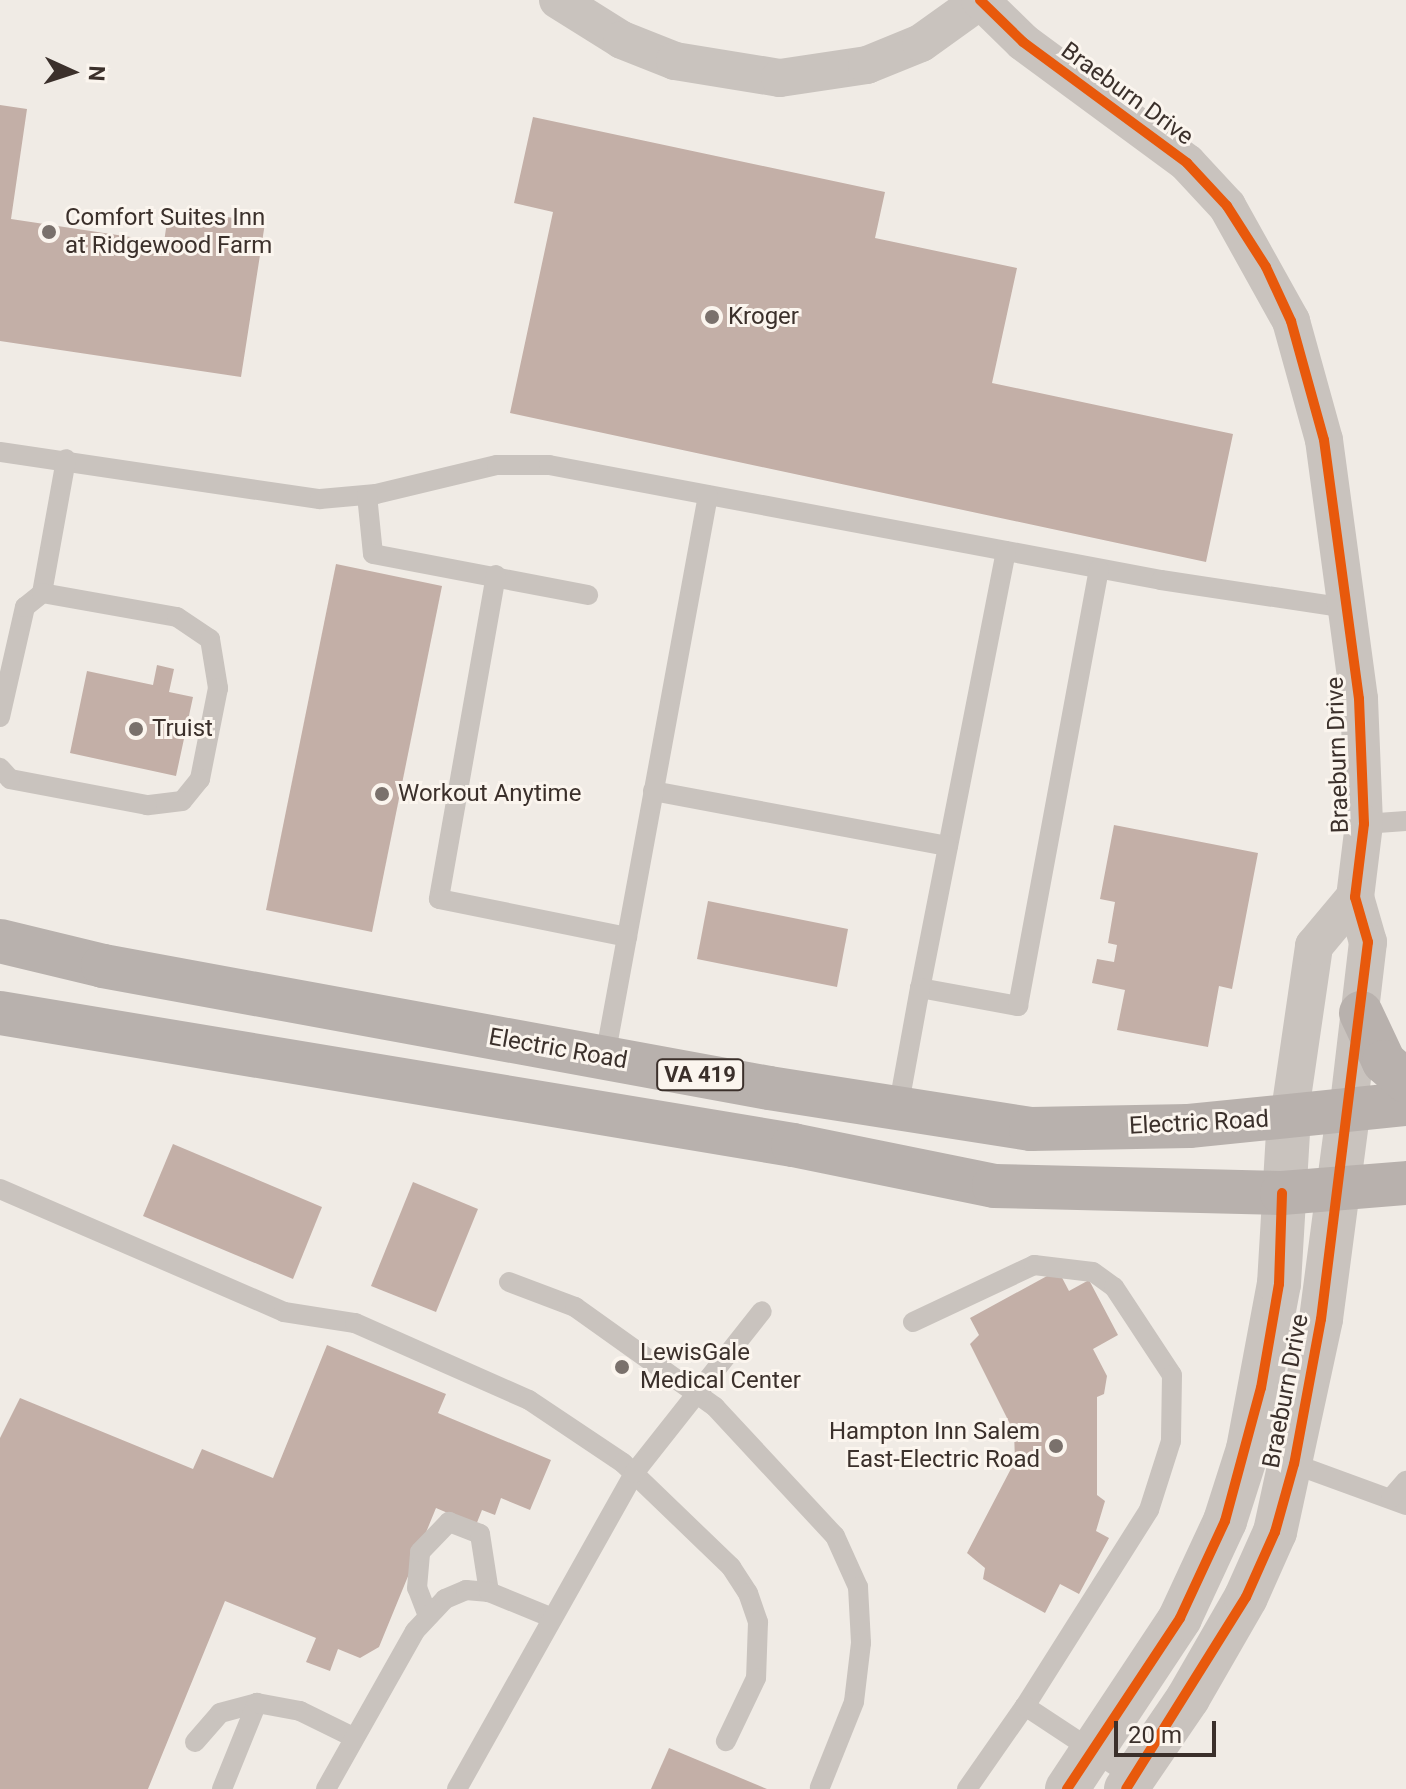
<!DOCTYPE html>
<html>
<head>
<meta charset="utf-8">
<style>
  body { margin:0 }
  #map { position:relative; width:1406px; height:1789px; overflow:hidden; background:#f0ebe5; font-family:Roboto,sans-serif }
  div>[style] { position:absolute }
  .building>* { inset:0; background:#c3afa7 }
  .service>* { height:20px; margin:-10px; padding:0 10px; transform-origin:10px; border-radius:10px; background:#c9c3be }
  .minor>* { height:38px; margin:-19px; padding:0 19px; transform-origin:19px; border-radius:19px; background:#c9c3be }
  .tertiary>* { height:44px; margin:-22px; padding:0 22px; transform-origin:22px; border-radius:22px; background:#c9c3be }
  .primary>* { height:44px; margin:-22px; padding:0 22px; transform-origin:22px; border-radius:22px; background:#b8b1ad }
  .cycleway>* { height:10px; margin:-5px; padding:0 5px; transform-origin:5px; border-radius:5px; background:#e8590c }
  .dots>* { width:22px; height:22px; translate:-50% -50%; box-sizing:border-box; border:4px solid #fbf5ee; border-radius:50% }
  span { translate:-50% -50%; white-space:nowrap; text-align:center; line-height:1.15; -webkit-text-stroke:6px #fbf5ee; paint-order:stroke }
  .shield-label span { padding:2px 6px; background:#fbf5ee; border:2px solid; border-radius:6px; -webkit-text-stroke-width:0 }
  .shield-label { font-size:22px; color:#3b302b; font-weight:700 }
  .street-label { font-size:24px; color:#3b302b }
  .poi-label { font-size:24px; color:#3b302b }
  .left { translate:0 -50%; text-align:left }
  .right { translate:-100% -50%; text-align:right }
  .north { position:absolute; left:32px; top:32px; width:80px; height:80px; -webkit-text-stroke:6px #fbf5ee; paint-order:stroke; rotate:93deg; font-size:22px; font-weight:700; line-height:32px; text-align:center; color:#3b302b }
  .north::after { content:''; display:block; margin:auto; width:28px; height:36px; background:#3b302b; clip-path:polygon(50% 0,100% 100%,50% 72%,0 100%) }
  .scale { position:absolute; left:1114px; top:1721px; width:102px; height:36px; box-sizing:border-box; border:4px solid #3b302b; border-top:0; padding-left:10px; font-size:24px; line-height:28px; white-space:nowrap; color:#3b302b; -webkit-text-stroke:6px #fbf5ee; paint-order:stroke }
</style>
</head>
<body>
<div id="map">
  <div class="building">
    <div style="clip-path:polygon(0 105px,27px 109px,11px 219px,164px 242px,169px 208px,265px 223px,241px 377px,0 341px)"></div>
    <div style="clip-path:polygon(533px 117px,885px 192px,875px 238px,1017px 268px,992px 383px,1233px 434px,1206px 562px,510px 413px,553px 212px,514px 203px)"></div>
    <div style="clip-path:polygon(336px 564px,442px 586px,372px 932px,266px 910px)"></div>
    <div style="clip-path:polygon(157px 665px,174px 669px,169px 692px,193px 697px,176px 776px,70px 753px,87px 671px,153px 685px)"></div>
    <div style="clip-path:polygon(1114px 825px,1258px 853px,1232px 989px,1219px 986px,1208px 1047px,1117px 1030px,1125px 990px,1092px 983px,1097px 959px,1114px 962px,1117px 945px,1108px 943px,1115px 902px,1100px 899px)"></div>
    <div style="clip-path:polygon(708px 901px,848px 929px,837px 987px,697px 959px)"></div>
    <div style="clip-path:polygon(173px 1144px,322px 1207px,293px 1279px,143px 1216px)"></div>
    <div style="clip-path:polygon(413px 1182px,478px 1209px,436px 1312px,371px 1286px)"></div>
    <div style="clip-path:polygon(1058px 1270px,1069px 1291px,1089px 1280px,1118px 1335px,1093px 1349px,1107px 1376px,1104px 1394px,1097px 1397px,1097px 1495px,1105px 1501px,1096px 1531px,1109px 1538px,1079px 1594px,1060px 1584px,1045px 1613px,983px 1579px,985px 1568px,967px 1553px,1015px 1461px,1014px 1432px,970px 1344px,979px 1335px,970px 1318px)"></div>
    <div style="clip-path:polygon(327px 1345px,446px 1394px,438px 1413px,551px 1460px,530px 1510px,501px 1498px,495px 1515px,482px 1510px,476px 1525px,436px 1508px,379px 1647px,360px 1658px,338px 1649px,330px 1671px,306px 1662px,316px 1638px,225px 1601px,148px 1789px,0 1789px,0 1438px,20px 1398px,193px 1469px,202px 1449px,273px 1478px)"></div>
    <div style="clip-path:polygon(669px 1748px,767px 1789px,651px 1789px)"></div>
  </div>
  <div class="service">
    <div style="left:0;top:452px;width:323px;rotate:8.4deg"></div>
    <div style="left:320px;top:499px;width:56px;rotate:-5.1deg"></div>
    <div style="left:376px;top:494px;width:124px;rotate:-13.5deg"></div>
    <div style="left:497px;top:465px;width:52px"></div>
    <div style="left:549px;top:465px;width:623px;rotate:10.64deg"></div>
    <div style="left:1161px;top:580px;width:187px;rotate:8.6deg"></div>
    <div style="left:367px;top:495px;width:59px;rotate:84.2deg"></div>
    <div style="left:373px;top:554px;width:219px;rotate:10.8deg"></div>
    <div style="left:1006px;top:551px;width:445px;rotate:101.1deg"></div>
    <div style="left:920px;top:988px;width:100px;rotate:10.4deg"></div>
    <div style="left:1018px;top:1006px;width:444px;rotate:-79.5deg"></div>
    <div style="left:496px;top:575px;width:329px;rotate:100deg"></div>
    <div style="left:439px;top:899px;width:192px;rotate:11.4deg"></div>
    <div style="left:42px;top:593px;width:136px;rotate:-79.8deg"></div>
    <div style="left:0;top:717px;width:113px;rotate:-77.2deg"></div>
    <div style="left:25px;top:607px;width:22px;rotate:-39deg"></div>
    <div style="left:42px;top:593px;width:137px;rotate:10.1deg"></div>
    <div style="left:177px;top:617px;width:40px;rotate:34deg"></div>
    <div style="left:210px;top:639px;width:50px;rotate:80.7deg"></div>
    <div style="left:218px;top:688px;width:93px;rotate:101.2deg"></div>
    <div style="left:200px;top:779px;width:28px;rotate:129deg"></div>
    <div style="left:182px;top:801px;width:35px;rotate:173deg"></div>
    <div style="left:147px;top:805px;width:139px;rotate:-169.3deg"></div>
    <div style="left:10px;top:779px;width:15px;rotate:-132deg"></div>
    <div style="left:653px;top:791px;width:300px;rotate:10.6deg"></div>
    <div style="left:1364px;top:824px;width:42px;rotate:-4.1deg"></div>
    <div style="left:605px;top:1057px;width:571px;rotate:-79.61deg"></div>
    <div style="left:898px;top:1109px;width:123px;rotate:-79.7deg"></div>
    <div style="left:0;top:1189px;width:309px;rotate:23.4deg"></div>
    <div style="left:284px;top:1312px;width:72px;rotate:8.8deg"></div>
    <div style="left:355px;top:1323px;width:190px;rotate:23.9deg"></div>
    <div style="left:529px;top:1400px;width:113px;rotate:33.8deg"></div>
    <div style="left:623px;top:1463px;width:150px;rotate:43.9deg"></div>
    <div style="left:731px;top:1567px;width:31px;rotate:57deg"></div>
    <div style="left:748px;top:1593px;width:31px;rotate:71deg"></div>
    <div style="left:758px;top:1622px;width:56px;rotate:92deg"></div>
    <div style="left:756px;top:1678px;width:70px;rotate:115.5deg"></div>
    <div style="left:509px;top:1282px;width:71px;rotate:20.7deg"></div>
    <div style="left:575px;top:1307px;width:172px;rotate:35.5deg"></div>
    <div style="left:715px;top:1407px;width:176px;rotate:47.1deg"></div>
    <div style="left:835px;top:1536px;width:56px;rotate:65.7deg"></div>
    <div style="left:858px;top:1587px;width:56px;rotate:86.9deg"></div>
    <div style="left:861px;top:1643px;width:59px;rotate:96.8deg"></div>
    <div style="left:854px;top:1702px;width:92px;rotate:111.8deg"></div>
    <div style="left:913px;top:1322px;width:134px;rotate:-25.2deg"></div>
    <div style="left:1034px;top:1265px;width:59px;rotate:6.8deg"></div>
    <div style="left:1093px;top:1272px;width:26px;rotate:36deg"></div>
    <div style="left:1114px;top:1287px;width:105px;rotate:56.6deg"></div>
    <div style="left:1172px;top:1375px;width:66px;rotate:90.9deg"></div>
    <div style="left:1171px;top:1441px;width:72px;rotate:107.7deg"></div>
    <div style="left:1149px;top:1510px;width:232px;rotate:122.3deg"></div>
    <div style="left:1294px;top:1464px;width:119px;rotate:20.1deg"></div>
    <div style="left:1391px;top:1498px;width:23px;rotate:-49deg"></div>
    <div style="left:428px;top:1616px;width:30px;rotate:-111deg"></div>
    <div style="left:417px;top:1588px;width:36px;rotate:-85deg"></div>
    <div style="left:420px;top:1552px;width:42px;rotate:-46deg"></div>
    <div style="left:449px;top:1522px;width:33px;rotate:21deg"></div>
    <div style="left:480px;top:1534px;width:59px;rotate:81.2deg"></div>
    <div style="left:195px;top:1742px;width:38px;rotate:-49deg"></div>
    <div style="left:220px;top:1713px;width:38px;rotate:-15deg"></div>
    <div style="left:222px;top:1789px;width:93px;rotate:-67.9deg"></div>
    <div style="left:257px;top:1703px;width:44px;rotate:10.5deg"></div>
    <div style="left:300px;top:1711px;width:59px;rotate:26.1deg"></div>
    <div style="left:326px;top:1789px;width:181px;rotate:-60.6deg"></div>
    <div style="left:415px;top:1631px;width:44px;rotate:-46.8deg"></div>
    <div style="left:445px;top:1599px;width:23px;rotate:-23deg"></div>
    <div style="left:466px;top:1590px;width:23px;rotate:5deg"></div>
    <div style="left:489px;top:1592px;width:66px;rotate:22.3deg"></div>
    <div style="left:457px;top:1789px;width:362px;rotate:-60.7deg"></div>
    <div style="left:634px;top:1473px;width:206px;rotate:-51.7deg"></div>
    <div style="left:967px;top:1789px;width:101px;rotate:-55.1deg"></div>
    <div style="left:1025px;top:1706px;width:131px;rotate:33.4deg"></div>
  </div>
  <div class="minor">
    <div style="left:558px;top:0;width:75px;rotate:32deg"></div>
    <div style="left:622px;top:40px;width:57px;rotate:21.6deg"></div>
    <div style="left:675px;top:61px;width:106px;rotate:9.2deg"></div>
    <div style="left:780px;top:78px;width:88px;rotate:-8.5deg"></div>
    <div style="left:867px;top:65px;width:58px;rotate:-22.2deg"></div>
    <div style="left:921px;top:43px;width:74px;rotate:-35.6deg"></div>
    <div style="left:980px;top:0;width:60px;rotate:44.3deg"></div>
    <div style="left:1023px;top:42px;width:204px;rotate:36.4deg"></div>
    <div style="left:1187px;top:163px;width:59px;rotate:47.1deg"></div>
    <div style="left:1227px;top:206px;width:132px;rotate:60.9deg"></div>
    <div style="left:1291px;top:321px;width:123px;rotate:74.5deg"></div>
    <div style="left:1324px;top:440px;width:261px;rotate:82.3deg"></div>
    <div style="left:1359px;top:699px;width:125px;rotate:87.7deg"></div>
    <div style="left:1364px;top:824px;width:74px;rotate:97deg"></div>
    <div style="left:1355px;top:897px;width:47px;rotate:73.9deg"></div>
    <div style="left:1368px;top:942px;width:172px;rotate:96.7deg"></div>
    <div style="left:1289px;top:1118px;width:174px;rotate:-81.7deg"></div>
    <div style="left:1314px;top:946px;width:64px;rotate:-50.1deg"></div>
  </div>
  <div class="tertiary">
    <div style="left:1067px;top:1789px;width:205px;rotate:-56.5deg"></div>
    <div style="left:1180px;top:1618px;width:107px;rotate:-65.1deg"></div>
    <div style="left:1225px;top:1521px;width:76px;rotate:-72.3deg"></div>
    <div style="left:1248px;top:1449px;width:168px;rotate:-79.4deg"></div>
    <div style="left:1279px;top:1284px;width:166px;rotate:-86.6deg"></div>
    <div style="left:1126px;top:1789px;width:110px;rotate:-55.7deg"></div>
    <div style="left:1188px;top:1698px;width:116px;rotate:-60.1deg"></div>
    <div style="left:1246px;top:1597px;width:71px;rotate:-66deg"></div>
    <div style="left:1275px;top:1532px;width:218px;rotate:-77.8deg"></div>
    <div style="left:1321px;top:1319px;width:208px;rotate:-82.5deg"></div>
  </div>
  <div class="primary">
    <div style="left:0;top:941px;width:106px;rotate:13.6deg"></div>
    <div style="left:103px;top:966px;width:677px;rotate:10.38deg"></div>
    <div style="left:769px;top:1088px;width:265px;rotate:8.9deg"></div>
    <div style="left:1031px;top:1129px;width:158px;rotate:-1.1deg"></div>
    <div style="left:1189px;top:1126px;width:218px;rotate:-5.8deg"></div>
    <div style="left:0;top:1013px;width:804px;rotate:9.45deg"></div>
    <div style="left:793px;top:1145px;width:205px;rotate:11.5deg"></div>
    <div style="left:994px;top:1186px;width:288px;rotate:1.4deg"></div>
    <div style="left:1282px;top:1193px;width:124px;rotate:-4.6deg"></div>
    <div style="left:1361px;top:1013px;width:54px;rotate:64.9deg"></div>
    <div style="left:1384px;top:1062px;width:29px;rotate:41deg"></div>
  </div>
  <div class="cycleway">
    <div style="left:980px;top:0;width:60px;rotate:44.3deg"></div>
    <div style="left:1023px;top:42px;width:204px;rotate:36.4deg"></div>
    <div style="left:1187px;top:163px;width:59px;rotate:47.1deg"></div>
    <div style="left:1227px;top:206px;width:72px;rotate:57.4deg"></div>
    <div style="left:1266px;top:267px;width:60px;rotate:65.2deg"></div>
    <div style="left:1291px;top:321px;width:123px;rotate:74.5deg"></div>
    <div style="left:1324px;top:440px;width:261px;rotate:82.3deg"></div>
    <div style="left:1359px;top:699px;width:125px;rotate:87.7deg"></div>
    <div style="left:1364px;top:824px;width:74px;rotate:97deg"></div>
    <div style="left:1355px;top:897px;width:47px;rotate:73.9deg"></div>
    <div style="left:1368px;top:942px;width:380px;rotate:97.1deg"></div>
    <div style="left:1321px;top:1319px;width:147px;rotate:100.5deg"></div>
    <div style="left:1294px;top:1464px;width:71px;rotate:105.6deg"></div>
    <div style="left:1275px;top:1532px;width:71px;rotate:114deg"></div>
    <div style="left:1246px;top:1597px;width:226px;rotate:122deg"></div>
    <div style="left:1067px;top:1789px;width:205px;rotate:-56.5deg"></div>
    <div style="left:1180px;top:1618px;width:107px;rotate:-65.1deg"></div>
    <div style="left:1225px;top:1521px;width:138px;rotate:-74.9deg"></div>
    <div style="left:1261px;top:1388px;width:106px;rotate:-80.2deg"></div>
    <div style="left:1279px;top:1284px;width:91px;rotate:-88.1deg"></div>
  </div>
  <div class="dots">
    <div style="left:49px;top:232px;background:#7a716c"></div>
    <div style="left:712px;top:317px;background:#7a716c"></div>
    <div style="left:136px;top:729px;background:#7a716c"></div>
    <div style="left:382px;top:794px;background:#7a716c"></div>
    <div style="left:622px;top:1367px;background:#7a716c"></div>
    <div style="left:1056px;top:1446px;background:#7a716c"></div>
  </div>
  <div class="shield-label">
    <span style="left:700px;top:1075px">VA 419</span>
  </div>
  <div class="street-label">
    <span style="left:1127px;top:94px;rotate:36deg">Braeburn Drive</span>
    <span style="left:1338px;top:755px;rotate:-92deg">Braeburn Drive</span>
    <span style="left:558px;top:1049px;rotate:10deg">Electric Road</span>
    <span style="left:1199px;top:1123px;rotate:-3deg">Electric Road</span>
    <span style="left:1286px;top:1391px;rotate:-79deg">Braeburn Drive</span>
  </div>
  <div class="poi-label">
    <span class="left" style="left:65px;top:232px">Comfort Suites Inn<br>at Ridgewood Farm</span>
    <span class="left" style="left:728px;top:317px">Kroger</span>
    <span class="left" style="left:152px;top:729px">Truist</span>
    <span class="left" style="left:398px;top:794px">Workout Anytime</span>
    <span class="left" style="left:640px;top:1367px">LewisGale<br>Medical Center</span>
    <span class="right" style="left:1040px;top:1446px">Hampton Inn Salem<br>East-Electric Road</span>
  </div>
  <div class="north">N</div>
  <div class="scale">20 m</div>
</div>
</body>
</html>
